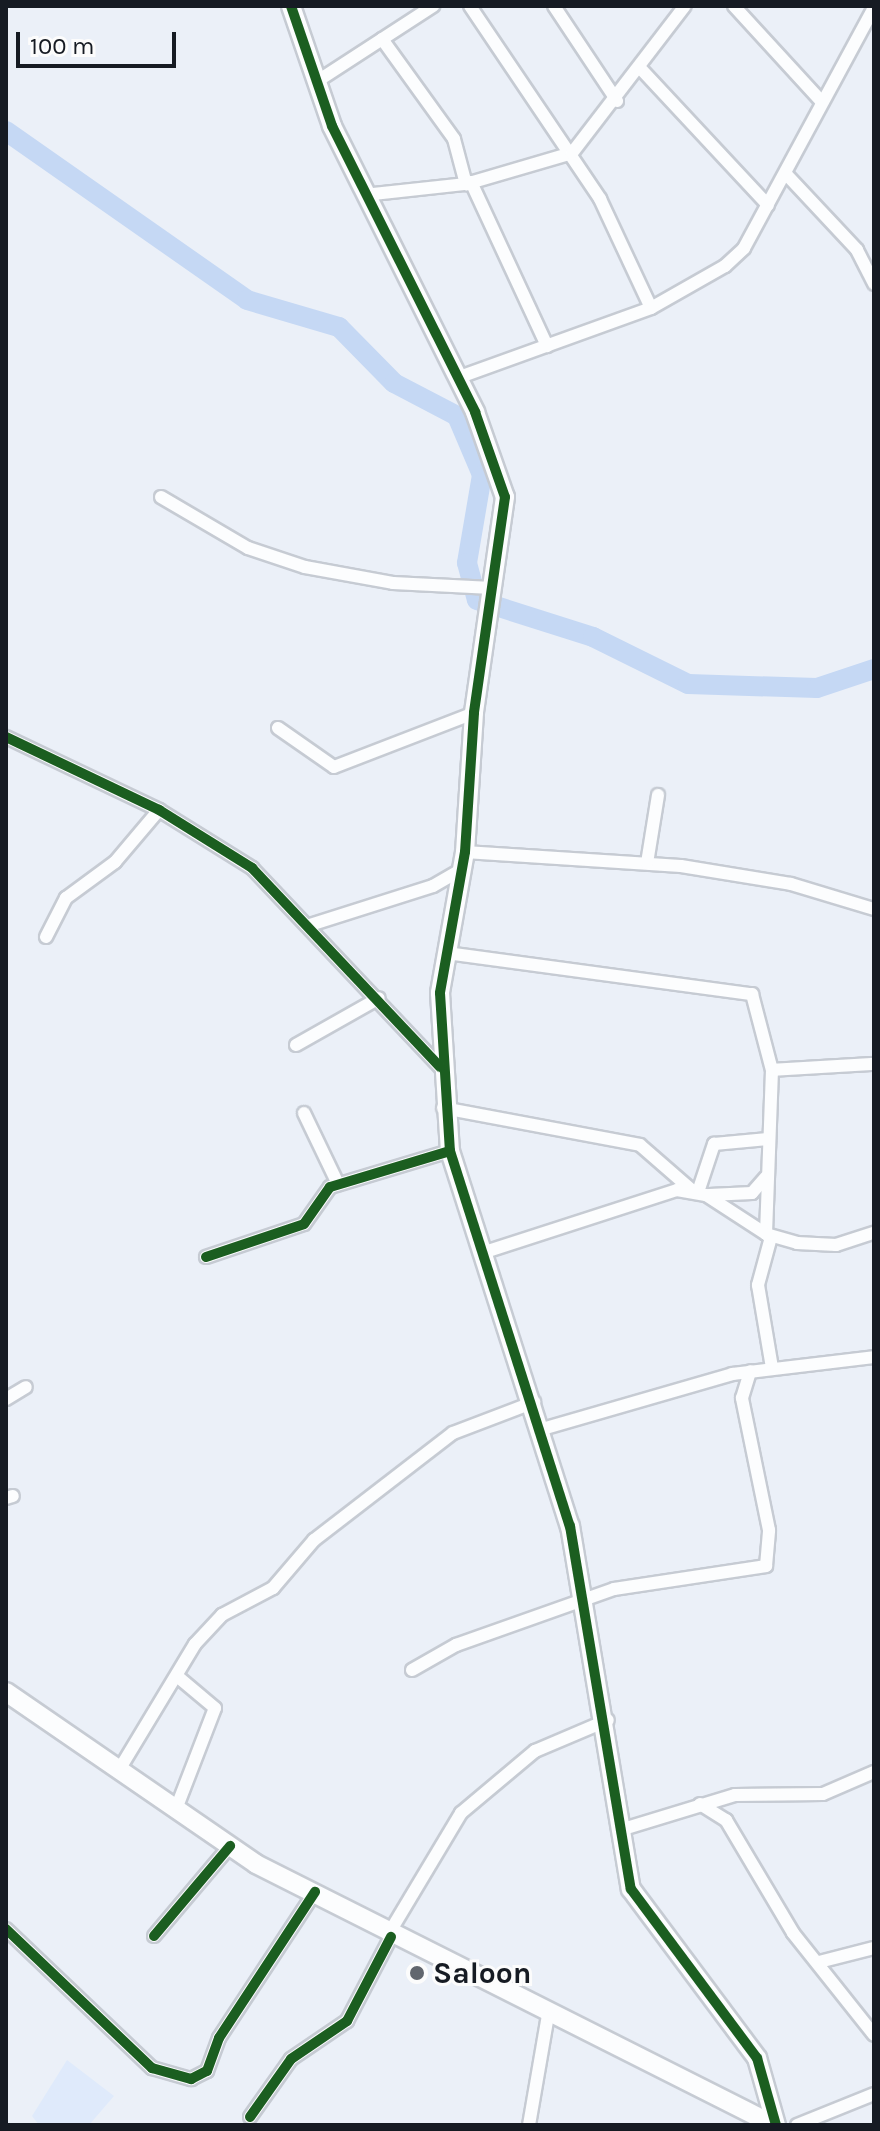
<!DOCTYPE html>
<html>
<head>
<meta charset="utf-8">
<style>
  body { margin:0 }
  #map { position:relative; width:880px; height:2131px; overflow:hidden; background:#ebf0f8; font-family:Karla,sans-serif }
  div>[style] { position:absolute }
  .built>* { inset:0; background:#dfeafb }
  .river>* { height:20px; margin:-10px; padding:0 10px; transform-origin:10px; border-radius:10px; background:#c5d8f4 }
  .roads { filter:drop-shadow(2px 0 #c6cbd3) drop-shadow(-2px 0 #c6cbd3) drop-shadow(0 2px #c6cbd3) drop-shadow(0 -2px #c6cbd3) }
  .street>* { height:12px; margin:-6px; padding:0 6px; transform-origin:6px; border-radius:6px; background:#fcfdfe }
  .secondary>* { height:18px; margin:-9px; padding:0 9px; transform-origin:9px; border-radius:9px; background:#fcfdfe }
  .cycleway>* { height:10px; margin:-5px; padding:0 5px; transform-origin:5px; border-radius:5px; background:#1b5e20 }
  .dots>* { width:22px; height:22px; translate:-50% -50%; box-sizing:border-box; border:4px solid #fcfcfc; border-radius:50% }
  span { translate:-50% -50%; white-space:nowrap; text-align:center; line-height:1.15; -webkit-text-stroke:6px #fcfcfc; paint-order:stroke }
  .poi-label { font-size:30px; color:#161b23; font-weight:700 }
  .left { translate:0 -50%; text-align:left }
  .frame { position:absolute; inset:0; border:8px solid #161b23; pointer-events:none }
  .scale { position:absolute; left:16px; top:32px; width:160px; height:36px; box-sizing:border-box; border:4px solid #161b23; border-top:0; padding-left:10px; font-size:24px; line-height:28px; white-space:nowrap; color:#161b23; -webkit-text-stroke:6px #fcfcfc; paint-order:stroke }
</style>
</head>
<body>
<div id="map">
  <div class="built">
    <div style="clip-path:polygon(67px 2060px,114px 2096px,89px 2125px,39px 2125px,32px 2116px)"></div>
  </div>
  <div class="river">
    <div style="left:6px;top:131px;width:294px;rotate:35deg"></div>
    <div style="left:247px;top:300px;width:96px;rotate:16.4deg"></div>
    <div style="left:339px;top:327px;width:78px;rotate:45.5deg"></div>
    <div style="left:394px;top:383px;width:71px;rotate:27.6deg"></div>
    <div style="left:457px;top:416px;width:64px;rotate:67deg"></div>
    <div style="left:482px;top:475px;width:89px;rotate:99.7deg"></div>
    <div style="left:467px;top:563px;width:38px;rotate:75deg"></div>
    <div style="left:477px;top:600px;width:122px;rotate:17.7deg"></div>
    <div style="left:593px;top:637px;width:106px;rotate:26.3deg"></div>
    <div style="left:688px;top:684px;width:129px;rotate:1.8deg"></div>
    <div style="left:817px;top:688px;width:60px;rotate:-18.4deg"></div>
  </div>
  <div class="roads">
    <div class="street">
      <div style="left:470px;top:6px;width:233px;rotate:56deg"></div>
      <div style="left:600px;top:199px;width:120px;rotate:64.9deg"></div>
      <div style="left:554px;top:6px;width:114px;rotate:56.4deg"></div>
      <div style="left:734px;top:6px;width:130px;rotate:47.5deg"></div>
      <div style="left:382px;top:39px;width:123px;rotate:54.2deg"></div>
      <div style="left:454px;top:139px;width:47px;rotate:75.1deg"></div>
      <div style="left:641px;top:69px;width:186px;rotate:47deg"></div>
      <div style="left:316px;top:82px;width:140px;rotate:-33deg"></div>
      <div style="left:786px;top:174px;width:104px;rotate:46.9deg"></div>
      <div style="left:857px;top:250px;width:38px;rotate:63deg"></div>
      <div style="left:471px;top:182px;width:181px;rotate:65.1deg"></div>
      <div style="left:364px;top:195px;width:103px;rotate:-6.2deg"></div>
      <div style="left:466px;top:184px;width:110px;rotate:-16.3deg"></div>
      <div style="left:572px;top:153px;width:185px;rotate:-52.5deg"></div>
      <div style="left:457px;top:378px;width:206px;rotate:-19.8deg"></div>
      <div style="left:651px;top:308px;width:85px;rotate:-29.6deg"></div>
      <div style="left:725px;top:266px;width:26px;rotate:-43deg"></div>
      <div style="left:744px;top:248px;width:273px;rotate:-61.6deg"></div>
      <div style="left:161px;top:497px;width:101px;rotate:30.4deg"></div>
      <div style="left:248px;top:548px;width:60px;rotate:18.4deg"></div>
      <div style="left:305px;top:567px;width:89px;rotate:10.3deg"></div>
      <div style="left:393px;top:583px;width:99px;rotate:2.9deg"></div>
      <div style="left:278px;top:728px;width:68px;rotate:34.9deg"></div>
      <div style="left:334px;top:767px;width:150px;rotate:-21.1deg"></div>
      <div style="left:6px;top:737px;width:170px;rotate:25.5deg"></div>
      <div style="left:159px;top:810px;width:110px;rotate:31.9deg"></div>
      <div style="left:252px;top:868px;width:274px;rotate:46.6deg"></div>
      <div style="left:465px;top:852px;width:216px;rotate:3.7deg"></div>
      <div style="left:681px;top:866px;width:111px;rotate:9.3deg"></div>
      <div style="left:791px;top:884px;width:87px;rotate:16.8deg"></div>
      <div style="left:647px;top:863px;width:69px;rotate:-80.8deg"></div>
      <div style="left:310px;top:925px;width:129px;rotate:-17.6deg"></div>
      <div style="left:433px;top:886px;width:34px;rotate:-30deg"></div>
      <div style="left:46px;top:937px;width:44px;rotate:-62.9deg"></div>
      <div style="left:66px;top:898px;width:61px;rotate:-36.3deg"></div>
      <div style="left:115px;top:862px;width:68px;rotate:-49.8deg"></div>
      <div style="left:447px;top:953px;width:308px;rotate:7.7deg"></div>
      <div style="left:752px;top:994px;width:79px;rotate:75.3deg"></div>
      <div style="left:772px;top:1070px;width:164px;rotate:92.1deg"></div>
      <div style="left:296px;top:1045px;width:95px;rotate:-29.5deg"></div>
      <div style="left:772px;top:1070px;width:102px;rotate:-3.4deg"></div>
      <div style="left:443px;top:1108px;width:200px;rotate:10.6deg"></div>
      <div style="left:640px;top:1145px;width:70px;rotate:41deg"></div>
      <div style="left:304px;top:1113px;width:79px;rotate:64.4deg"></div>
      <div style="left:698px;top:1192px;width:51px;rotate:-71.6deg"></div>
      <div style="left:714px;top:1144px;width:54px;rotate:-5.3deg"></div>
      <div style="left:709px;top:1195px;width:43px;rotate:-2.7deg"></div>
      <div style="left:752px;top:1193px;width:21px;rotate:-49deg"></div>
      <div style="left:771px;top:1237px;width:50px;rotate:105.2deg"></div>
      <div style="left:758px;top:1285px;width:84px;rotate:80.4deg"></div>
      <div style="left:485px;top:1252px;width:202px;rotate:-17.9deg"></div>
      <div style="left:677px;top:1190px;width:29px;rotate:10deg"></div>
      <div style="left:706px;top:1195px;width:72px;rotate:33deg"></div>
      <div style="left:766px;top:1234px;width:32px;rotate:16deg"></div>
      <div style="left:797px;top:1243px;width:39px;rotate:3deg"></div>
      <div style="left:836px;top:1245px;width:40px;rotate:-18deg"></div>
      <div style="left:206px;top:1257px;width:103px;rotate:-18.6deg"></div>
      <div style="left:304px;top:1224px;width:45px;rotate:-54.9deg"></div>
      <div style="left:330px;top:1187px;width:125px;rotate:-16.7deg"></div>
      <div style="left:6px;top:1399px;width:23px;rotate:-31deg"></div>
      <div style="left:542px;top:1429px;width:198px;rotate:-16.1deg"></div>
      <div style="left:732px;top:1374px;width:143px;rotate:-6.8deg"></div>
      <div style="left:6px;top:1498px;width:7px;rotate:-16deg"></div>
      <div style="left:412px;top:1670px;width:51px;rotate:-29.6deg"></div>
      <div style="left:456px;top:1645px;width:168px;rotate:-19.5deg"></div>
      <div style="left:614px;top:1589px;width:154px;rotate:-8.6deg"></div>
      <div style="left:766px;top:1566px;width:36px;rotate:-85deg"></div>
      <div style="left:769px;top:1530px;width:135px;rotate:-101.6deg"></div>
      <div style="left:742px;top:1398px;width:28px;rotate:-73deg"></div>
      <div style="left:119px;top:1770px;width:147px;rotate:-58.9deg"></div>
      <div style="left:195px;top:1644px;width:40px;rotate:-47deg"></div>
      <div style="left:222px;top:1615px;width:58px;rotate:-27.9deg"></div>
      <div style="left:273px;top:1588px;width:63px;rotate:-49.5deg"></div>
      <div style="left:314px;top:1540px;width:175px;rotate:-37.6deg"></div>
      <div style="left:453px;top:1433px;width:87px;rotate:-20.9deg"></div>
      <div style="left:700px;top:1804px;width:31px;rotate:32deg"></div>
      <div style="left:726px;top:1820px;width:131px;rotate:59.3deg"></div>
      <div style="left:793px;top:1933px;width:130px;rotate:51.5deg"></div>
      <div style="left:176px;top:1809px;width:108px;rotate:-68.9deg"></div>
      <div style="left:215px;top:1708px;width:50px;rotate:-139.9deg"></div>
      <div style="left:620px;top:1830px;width:120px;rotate:-16.9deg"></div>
      <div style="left:735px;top:1795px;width:88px;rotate:-0.7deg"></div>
      <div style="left:823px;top:1794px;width:56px;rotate:-23.3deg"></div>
      <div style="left:6px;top:1929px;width:202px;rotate:43.6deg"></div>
      <div style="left:152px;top:2068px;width:41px;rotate:15.8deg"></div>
      <div style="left:191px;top:2079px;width:18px;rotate:-27deg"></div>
      <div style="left:207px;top:2071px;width:35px;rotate:-70deg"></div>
      <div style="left:219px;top:2038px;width:175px;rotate:-56.7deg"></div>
      <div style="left:388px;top:1935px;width:142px;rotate:-59.1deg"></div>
      <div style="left:461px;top:1813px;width:97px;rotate:-40deg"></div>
      <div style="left:535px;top:1751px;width:79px;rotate:-23deg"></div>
      <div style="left:154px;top:1936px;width:118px;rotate:-49.8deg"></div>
      <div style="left:819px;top:1962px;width:57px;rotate:-14.3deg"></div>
      <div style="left:250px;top:2117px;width:71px;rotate:-54.7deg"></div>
      <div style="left:291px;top:2059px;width:68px;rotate:-34.2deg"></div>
      <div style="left:347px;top:2021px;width:95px;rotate:-62.4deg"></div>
      <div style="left:529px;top:2125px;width:112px;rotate:-80.2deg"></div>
      <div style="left:797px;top:2125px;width:83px;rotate:-21.9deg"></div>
    </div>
    <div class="secondary">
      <div style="left:291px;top:6px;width:127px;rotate:71.1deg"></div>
      <div style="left:332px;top:126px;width:320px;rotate:63.4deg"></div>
      <div style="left:475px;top:412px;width:90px;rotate:70.6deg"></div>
      <div style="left:505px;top:497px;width:218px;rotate:98.2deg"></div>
      <div style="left:474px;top:713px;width:139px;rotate:93.7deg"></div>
      <div style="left:465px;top:852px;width:143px;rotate:100.1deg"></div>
      <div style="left:440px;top:993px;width:158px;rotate:86.4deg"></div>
      <div style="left:450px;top:1151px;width:394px;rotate:72.3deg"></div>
      <div style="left:570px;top:1526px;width:368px;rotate:80.5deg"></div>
      <div style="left:631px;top:1889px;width:211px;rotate:53.3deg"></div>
      <div style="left:757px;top:2058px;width:70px;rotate:74.2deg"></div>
      <div style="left:6px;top:1692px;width:303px;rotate:34.5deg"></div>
      <div style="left:256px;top:1864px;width:580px;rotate:26.74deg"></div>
    </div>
  </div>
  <div class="cycleway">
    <div style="left:291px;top:6px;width:127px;rotate:71.1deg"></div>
    <div style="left:332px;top:126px;width:320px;rotate:63.4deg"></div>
    <div style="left:475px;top:412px;width:90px;rotate:70.6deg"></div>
    <div style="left:505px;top:497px;width:218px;rotate:98.2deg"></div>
    <div style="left:474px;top:713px;width:139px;rotate:93.7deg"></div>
    <div style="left:465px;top:852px;width:143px;rotate:100.1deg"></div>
    <div style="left:440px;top:993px;width:158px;rotate:86.4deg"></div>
    <div style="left:450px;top:1151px;width:394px;rotate:72.3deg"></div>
    <div style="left:570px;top:1526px;width:368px;rotate:80.5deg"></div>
    <div style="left:631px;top:1889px;width:211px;rotate:53.3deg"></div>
    <div style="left:757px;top:2058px;width:70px;rotate:74.2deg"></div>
    <div style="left:6px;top:737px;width:170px;rotate:25.5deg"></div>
    <div style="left:159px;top:810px;width:110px;rotate:31.9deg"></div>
    <div style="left:252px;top:868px;width:274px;rotate:46.6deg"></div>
    <div style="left:206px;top:1257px;width:103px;rotate:-18.6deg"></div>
    <div style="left:304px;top:1224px;width:45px;rotate:-54.9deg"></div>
    <div style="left:330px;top:1187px;width:125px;rotate:-16.7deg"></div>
    <div style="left:6px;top:1929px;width:202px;rotate:43.6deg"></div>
    <div style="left:152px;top:2068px;width:41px;rotate:15.8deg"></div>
    <div style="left:191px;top:2079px;width:18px;rotate:-27deg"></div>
    <div style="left:207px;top:2071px;width:35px;rotate:-70deg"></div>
    <div style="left:219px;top:2038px;width:175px;rotate:-56.7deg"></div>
    <div style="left:154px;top:1936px;width:118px;rotate:-49.8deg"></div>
    <div style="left:250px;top:2117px;width:71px;rotate:-54.7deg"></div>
    <div style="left:291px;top:2059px;width:68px;rotate:-34.2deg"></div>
    <div style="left:347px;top:2021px;width:95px;rotate:-62.4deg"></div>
  </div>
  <div class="dots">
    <div style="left:417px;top:1973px;background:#61666e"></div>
  </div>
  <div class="poi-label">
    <span class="left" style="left:433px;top:1973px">Saloon</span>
  </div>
  <div class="frame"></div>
  <div class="scale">100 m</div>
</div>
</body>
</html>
